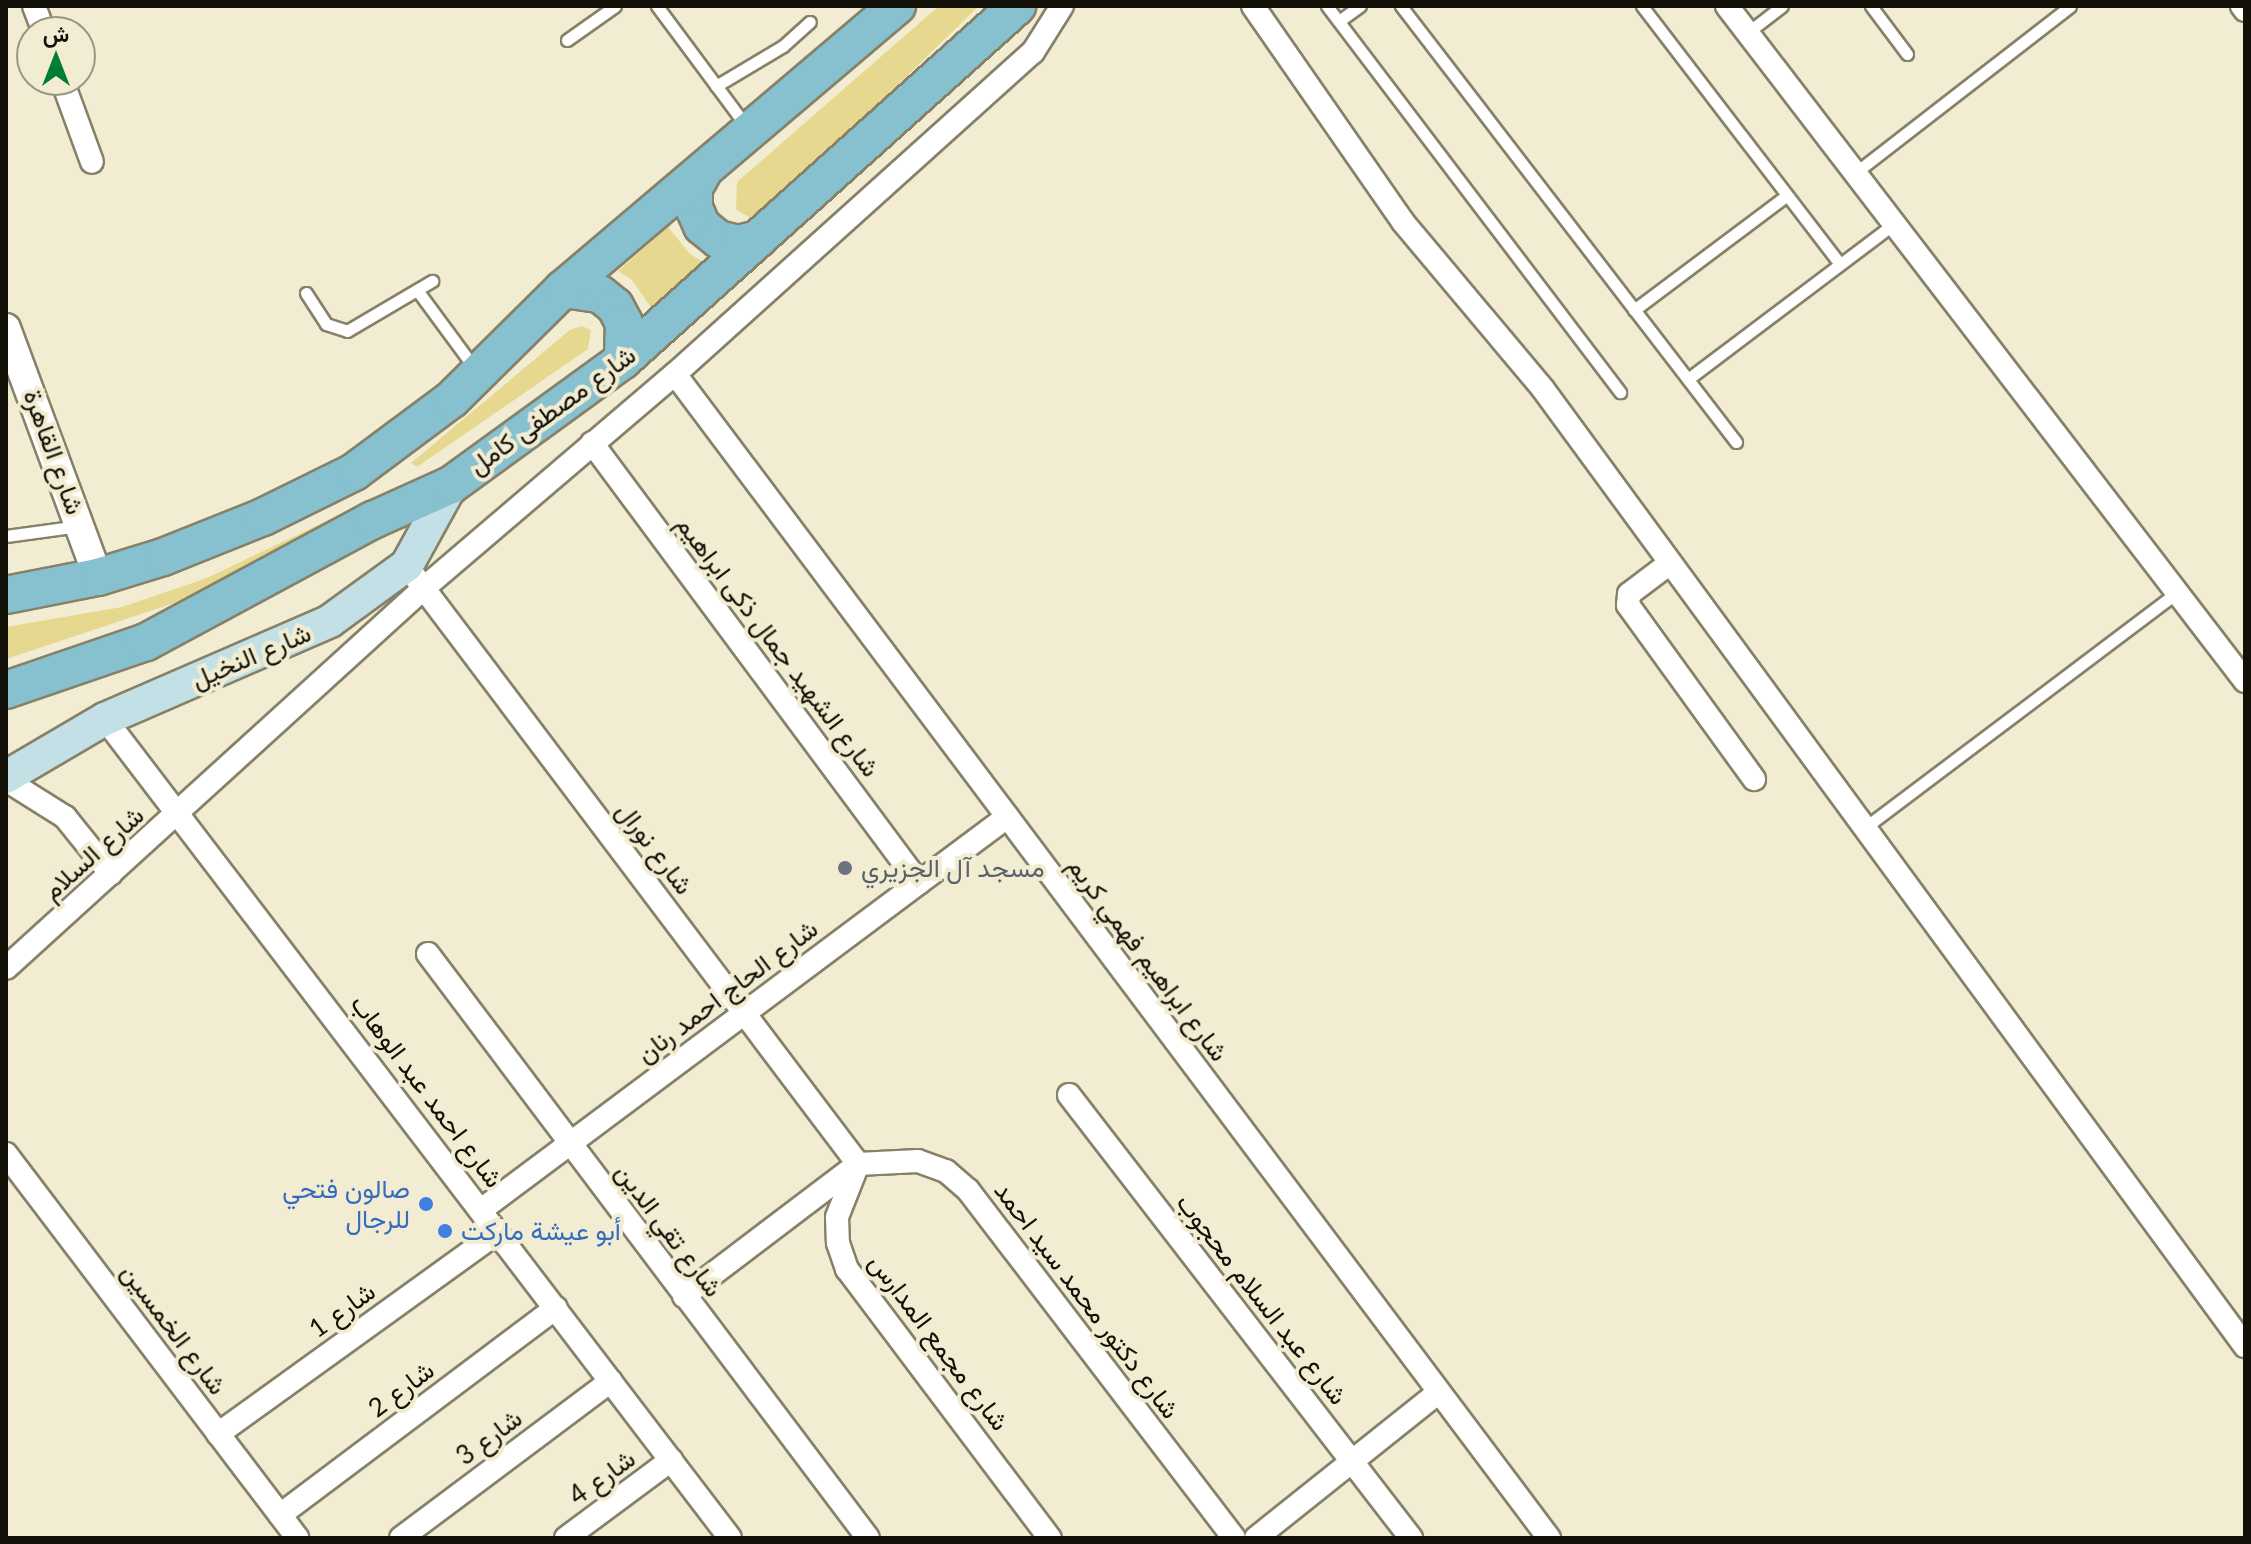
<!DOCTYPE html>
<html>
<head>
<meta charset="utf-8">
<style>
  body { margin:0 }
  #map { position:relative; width:2251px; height:1544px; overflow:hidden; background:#f2edd2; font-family:Lato,Vazirmatn,sans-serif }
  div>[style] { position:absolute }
  .green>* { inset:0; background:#e6d88f }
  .roads { filter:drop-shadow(2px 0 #868169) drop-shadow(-2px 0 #868169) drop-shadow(0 2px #868169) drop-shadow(0 -2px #868169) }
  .service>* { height:11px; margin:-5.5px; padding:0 5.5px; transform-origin:5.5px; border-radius:5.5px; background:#fff }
  .minor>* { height:22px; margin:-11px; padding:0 11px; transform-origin:11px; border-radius:11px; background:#fff }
  .tertiary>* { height:28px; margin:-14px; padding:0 14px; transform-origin:14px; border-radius:14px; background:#fff }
  .secondary>* { height:32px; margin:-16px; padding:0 16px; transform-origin:16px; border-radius:16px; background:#c3e0e7 }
  .primary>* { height:36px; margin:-18px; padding:0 18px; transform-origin:18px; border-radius:18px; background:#87c0cf }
  .dots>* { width:22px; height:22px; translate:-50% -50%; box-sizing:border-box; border:4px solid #f2edd2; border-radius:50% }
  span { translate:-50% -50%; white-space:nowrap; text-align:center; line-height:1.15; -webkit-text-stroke:8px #f2edd2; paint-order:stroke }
  .street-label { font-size:26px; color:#121007 }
  .worship-label { font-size:26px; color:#5b616d }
  .left { translate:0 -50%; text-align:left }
  .shop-label { font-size:26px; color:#366cbe }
  .right { translate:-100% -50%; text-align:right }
  .frame { position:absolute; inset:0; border:8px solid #121007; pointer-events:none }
  .north { position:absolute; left:16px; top:16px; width:80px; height:80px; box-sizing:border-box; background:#f2edd2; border:2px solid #989581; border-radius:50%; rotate:0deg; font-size:22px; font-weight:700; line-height:32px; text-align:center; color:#121007 }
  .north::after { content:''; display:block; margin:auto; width:28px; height:36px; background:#027d34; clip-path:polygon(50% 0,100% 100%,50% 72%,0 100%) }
</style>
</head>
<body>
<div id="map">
  <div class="green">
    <div style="clip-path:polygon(939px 6px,979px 6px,762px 216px,749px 217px,736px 210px,737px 182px)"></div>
    <div style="clip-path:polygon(668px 227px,690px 254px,708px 265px,654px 312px,632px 280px,618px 271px)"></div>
    <div style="clip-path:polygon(582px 326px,591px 330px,588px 349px,417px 467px,411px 463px,570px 330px)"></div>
    <div style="clip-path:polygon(349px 510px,323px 535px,201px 594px,6px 659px,6px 627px,122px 607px,207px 578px)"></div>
  </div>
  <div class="roads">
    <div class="service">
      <div style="left:657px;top:6px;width:151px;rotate:53.4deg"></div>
      <div style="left:1327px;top:6px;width:485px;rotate:52.8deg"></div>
      <div style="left:1401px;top:6px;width:550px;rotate:52.46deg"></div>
      <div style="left:1642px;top:6px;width:325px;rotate:52.5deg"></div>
      <div style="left:1871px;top:6px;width:60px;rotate:53.1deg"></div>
      <div style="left:1339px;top:21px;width:26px;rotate:-36deg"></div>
      <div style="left:1747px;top:33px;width:44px;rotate:-37.6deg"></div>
      <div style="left:567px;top:40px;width:59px;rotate:-35.3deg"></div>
      <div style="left:716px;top:86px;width:78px;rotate:-30.8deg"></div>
      <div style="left:783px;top:46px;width:36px;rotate:-42deg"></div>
      <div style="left:1855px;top:173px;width:272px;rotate:-37.8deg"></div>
      <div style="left:417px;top:290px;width:99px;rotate:53.6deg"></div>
      <div style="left:306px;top:293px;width:37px;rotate:57deg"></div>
      <div style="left:326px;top:324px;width:22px;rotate:18deg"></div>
      <div style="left:347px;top:331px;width:99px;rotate:-30.5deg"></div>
      <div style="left:1634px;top:310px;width:191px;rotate:-36.9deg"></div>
      <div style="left:1688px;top:379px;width:258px;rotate:-37deg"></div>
      <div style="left:6px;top:536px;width:74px;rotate:-7.8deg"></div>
      <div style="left:1867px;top:826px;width:388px;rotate:-37deg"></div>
    </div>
    <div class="minor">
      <div style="left:34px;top:6px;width:28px;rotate:69deg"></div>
      <div style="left:1253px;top:6px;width:263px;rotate:55.2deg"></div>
      <div style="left:1403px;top:222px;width:218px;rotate:50deg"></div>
      <div style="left:1543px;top:389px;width:1187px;rotate:53.74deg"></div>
      <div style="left:1727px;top:6px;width:851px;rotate:52.5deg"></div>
      <div style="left:2242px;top:6px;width:5px;rotate:53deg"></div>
      <div style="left:62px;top:80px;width:87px;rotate:69.9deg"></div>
      <div style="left:675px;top:374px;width:1456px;rotate:53.1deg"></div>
      <div style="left:592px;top:443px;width:548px;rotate:53.38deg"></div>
      <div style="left:1670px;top:563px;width:51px;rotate:142.9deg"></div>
      <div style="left:1629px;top:594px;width:11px;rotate:95deg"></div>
      <div style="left:1628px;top:605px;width:215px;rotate:54.1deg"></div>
      <div style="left:416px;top:578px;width:734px;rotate:52.97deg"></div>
      <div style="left:105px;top:719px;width:1030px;rotate:52.65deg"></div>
      <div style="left:6px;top:780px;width:70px;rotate:32.1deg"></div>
      <div style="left:65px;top:817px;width:73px;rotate:51.1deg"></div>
      <div style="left:428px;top:954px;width:731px;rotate:53deg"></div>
      <div style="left:6px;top:968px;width:565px;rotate:-42.27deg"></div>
      <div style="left:424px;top:588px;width:330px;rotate:-40.5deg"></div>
      <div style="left:675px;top:374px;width:482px;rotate:-42deg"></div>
      <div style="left:1033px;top:52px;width:54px;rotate:-57.8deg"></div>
      <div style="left:1069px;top:1095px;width:560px;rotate:52.33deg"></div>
      <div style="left:6px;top:1154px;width:482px;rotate:52.8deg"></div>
      <div style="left:856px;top:1169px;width:52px;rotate:111.6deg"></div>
      <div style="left:837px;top:1217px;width:26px;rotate:88deg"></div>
      <div style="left:838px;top:1243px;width:28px;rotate:71deg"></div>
      <div style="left:847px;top:1269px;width:337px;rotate:53deg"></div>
      <div style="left:481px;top:1210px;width:657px;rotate:-36.77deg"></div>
      <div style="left:684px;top:1296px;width:218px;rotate:-37.2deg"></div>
      <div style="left:858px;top:1164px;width:60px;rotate:-2.9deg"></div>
      <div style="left:918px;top:1161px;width:30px;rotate:20deg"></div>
      <div style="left:946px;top:1171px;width:29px;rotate:41deg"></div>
      <div style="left:968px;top:1190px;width:438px;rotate:52.6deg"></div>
      <div style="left:218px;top:1434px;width:345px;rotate:-35.8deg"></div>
      <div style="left:280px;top:1515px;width:345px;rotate:-36.9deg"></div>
      <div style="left:401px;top:1538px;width:262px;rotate:-36.8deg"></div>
      <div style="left:566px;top:1538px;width:131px;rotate:-36.6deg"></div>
      <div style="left:1256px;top:1538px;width:234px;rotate:-38.6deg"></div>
    </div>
    <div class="tertiary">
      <div style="left:6px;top:328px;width:265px;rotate:69.7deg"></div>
    </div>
    <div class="secondary">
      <div style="left:6px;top:777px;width:115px;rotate:-30.4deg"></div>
      <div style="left:105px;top:719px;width:245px;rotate:-23.5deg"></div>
      <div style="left:330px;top:621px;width:95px;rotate:-36deg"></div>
      <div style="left:407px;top:565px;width:91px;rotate:-61.2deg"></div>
    </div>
    <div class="primary">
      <div style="left:704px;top:170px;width:21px;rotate:119deg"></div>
      <div style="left:694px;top:188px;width:20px;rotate:90deg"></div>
      <div style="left:694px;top:208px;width:20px;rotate:66deg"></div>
      <div style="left:702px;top:226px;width:21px;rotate:39deg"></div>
      <div style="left:718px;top:239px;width:21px;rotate:14deg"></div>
      <div style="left:738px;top:244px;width:21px;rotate:-14deg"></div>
      <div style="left:563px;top:289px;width:37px;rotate:8deg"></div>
      <div style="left:600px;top:294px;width:19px;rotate:39deg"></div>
      <div style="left:615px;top:306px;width:19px;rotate:62deg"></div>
      <div style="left:624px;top:323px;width:37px;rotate:92deg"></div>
      <div style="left:6px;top:595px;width:94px;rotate:-11.1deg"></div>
      <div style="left:98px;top:577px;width:68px;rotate:-17.1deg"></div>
      <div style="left:163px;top:557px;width:108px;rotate:-21.8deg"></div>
      <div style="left:263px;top:517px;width:102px;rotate:-26.3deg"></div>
      <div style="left:354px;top:472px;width:122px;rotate:-36.7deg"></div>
      <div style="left:452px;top:399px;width:156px;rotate:-44.7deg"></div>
      <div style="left:563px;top:289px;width:438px;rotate:-40.3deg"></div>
      <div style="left:6px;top:690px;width:148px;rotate:-18.9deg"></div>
      <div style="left:146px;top:642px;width:258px;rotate:-28.3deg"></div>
      <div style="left:373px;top:520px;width:85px;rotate:-24.2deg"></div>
      <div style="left:451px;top:485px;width:213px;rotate:-36deg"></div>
      <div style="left:623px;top:360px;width:530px;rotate:-41.94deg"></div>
    </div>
  </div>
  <div class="dots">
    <div style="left:845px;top:868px;background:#6b7280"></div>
    <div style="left:426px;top:1204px;background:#3f7fe0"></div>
    <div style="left:445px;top:1231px;background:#3f7fe0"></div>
  </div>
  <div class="street-label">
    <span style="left:552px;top:410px;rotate:-36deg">شارع مصطفى كامل</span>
    <span style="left:54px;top:452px;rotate:70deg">شارع القاهرة</span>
    <span style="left:778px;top:646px;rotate:53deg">شارع الشهيد جمال ذكى ابراهيم</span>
    <span style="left:251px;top:656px;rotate:-23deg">شارع النخيل</span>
    <span style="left:655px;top:848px;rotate:53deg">شارع نورال</span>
    <span style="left:93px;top:853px;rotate:-42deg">شارع السلام</span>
    <span style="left:1148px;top:959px;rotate:53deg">شارع ابراهيم فهمي كريم</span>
    <span style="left:727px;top:991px;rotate:-37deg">شارع الحاج احمد رنان</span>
    <span style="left:427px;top:1091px;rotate:53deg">شارع احمد عبد الوهاب</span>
    <span style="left:669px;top:1230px;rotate:53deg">شارع تقي الدين</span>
    <span style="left:1262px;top:1299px;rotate:52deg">شارع عبد السلام محجوب</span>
    <span style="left:1087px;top:1300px;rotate:53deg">شارع دكتور محمد سيد احمد</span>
    <span style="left:342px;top:1310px;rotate:-36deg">شارع 1</span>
    <span style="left:174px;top:1329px;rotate:53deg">شارع الخمسين</span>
    <span style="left:939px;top:1342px;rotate:53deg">شارع مجمع المدارس</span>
    <span style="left:401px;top:1389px;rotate:-37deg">شارع 2</span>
    <span style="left:489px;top:1437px;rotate:-37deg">شارع 3</span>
    <span style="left:602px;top:1477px;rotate:-36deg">شارع 4</span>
  </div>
  <div class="worship-label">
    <span class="left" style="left:861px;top:868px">مسجد آل الجزيري</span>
  </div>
  <div class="shop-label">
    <span class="right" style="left:410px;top:1204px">صالون فتحي<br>للرجال</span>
    <span class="left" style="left:461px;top:1231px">أبو عيشة ماركت</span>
  </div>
  <div class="frame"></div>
  <div class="north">ش</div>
</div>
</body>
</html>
